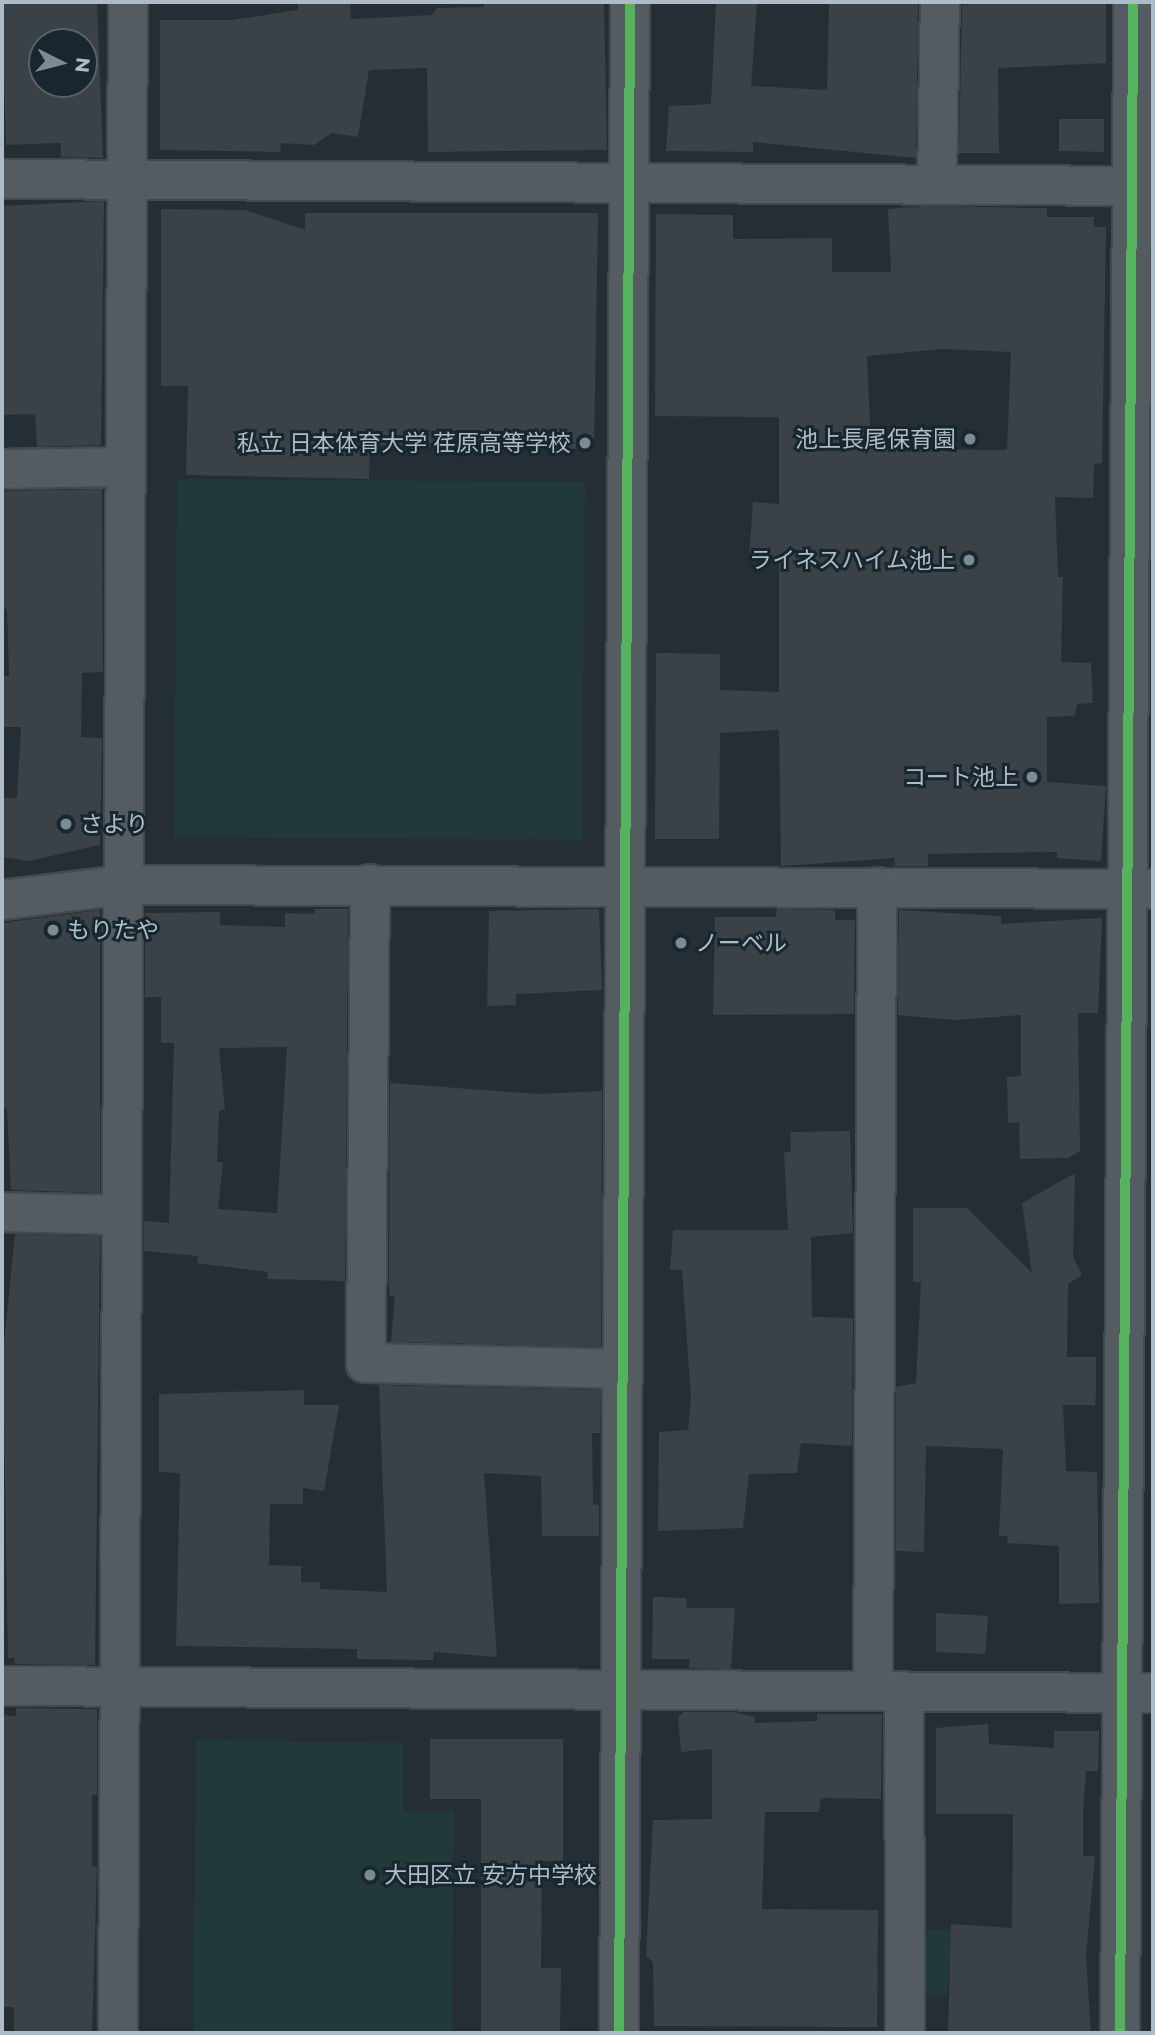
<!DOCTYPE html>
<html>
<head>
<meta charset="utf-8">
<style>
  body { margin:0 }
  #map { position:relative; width:1155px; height:2035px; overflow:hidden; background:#252e34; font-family:Montserrat,"Noto Sans JP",sans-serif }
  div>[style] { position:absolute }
  .green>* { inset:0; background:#223939 }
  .building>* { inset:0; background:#3a4248 }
  .roads { filter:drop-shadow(2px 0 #434a4e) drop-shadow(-2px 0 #434a4e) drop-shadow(0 2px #434a4e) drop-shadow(0 -2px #434a4e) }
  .minor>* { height:38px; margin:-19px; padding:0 19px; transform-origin:19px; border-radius:19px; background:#545c62 }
  .cycleway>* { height:10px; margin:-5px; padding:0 5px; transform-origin:5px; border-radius:5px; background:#56b35d }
  .dots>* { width:19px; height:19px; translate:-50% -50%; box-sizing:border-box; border:4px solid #18262f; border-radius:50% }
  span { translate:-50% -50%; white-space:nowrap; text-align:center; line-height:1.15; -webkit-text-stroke:6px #18262f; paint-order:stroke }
  .poi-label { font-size:23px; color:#adbcc7 }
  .right { translate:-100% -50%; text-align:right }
  .left { translate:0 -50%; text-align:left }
  .frame { position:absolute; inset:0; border:4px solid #adbcc7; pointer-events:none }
  .north { position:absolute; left:28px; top:28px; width:70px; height:70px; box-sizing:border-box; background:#18262f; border:2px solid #54626c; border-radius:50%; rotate:96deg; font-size:19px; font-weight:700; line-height:28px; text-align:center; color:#adbcc7 }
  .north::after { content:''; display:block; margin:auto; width:24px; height:32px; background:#7d8a94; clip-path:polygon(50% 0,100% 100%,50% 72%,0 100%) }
</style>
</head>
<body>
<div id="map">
  <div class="green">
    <div style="clip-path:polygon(177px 479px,585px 482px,582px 840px,174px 837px)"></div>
    <div style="clip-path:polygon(196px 1740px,403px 1743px,403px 1811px,454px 1811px,452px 2033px,193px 2033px)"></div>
    <div style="clip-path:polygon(953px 1929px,947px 1996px,916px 1998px,919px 1931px)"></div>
  </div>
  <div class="building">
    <div style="clip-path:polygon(evenodd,2px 2px,97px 2px,103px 158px,61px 157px,61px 143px,6px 145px,2px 2px,42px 42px,84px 42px,84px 84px,42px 84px,42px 42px)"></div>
    <div style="clip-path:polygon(298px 2px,350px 2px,351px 19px,432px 15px,437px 8px,484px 7px,484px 2px,604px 2px,607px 150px,428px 152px,427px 68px,369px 70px,358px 137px,332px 133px,314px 145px,281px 143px,280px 152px,160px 150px,160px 20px,232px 20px,298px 10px)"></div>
    <div style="clip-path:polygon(716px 2px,757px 2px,751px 86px,827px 90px,829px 2px,918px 2px,916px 158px,753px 142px,753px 152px,666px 151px,669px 106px,711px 104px)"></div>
    <div style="clip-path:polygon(1001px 2px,1106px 2px,1106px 63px,998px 68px,999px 153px,959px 153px,962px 5px)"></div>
    <div style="clip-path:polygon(1059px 119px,1104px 119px,1104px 152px,1059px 151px)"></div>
    <div style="clip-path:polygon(104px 201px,101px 445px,37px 447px,35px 414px,2px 415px,2px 206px)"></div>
    <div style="clip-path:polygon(evenodd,926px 206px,1047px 208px,1047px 217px,1094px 217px,1094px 227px,1106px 227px,1102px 463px,1094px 464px,1093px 498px,1055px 497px,1058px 577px,1063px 577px,1061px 662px,1091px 663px,1093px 703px,1077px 704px,1075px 716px,1047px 717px,1047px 782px,1106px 786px,1101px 861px,1057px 858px,1057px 852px,982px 853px,928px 854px,928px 866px,895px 866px,894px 858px,781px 866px,779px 730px,720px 733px,719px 839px,655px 839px,656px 653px,720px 654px,720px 690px,779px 692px,779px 562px,749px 559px,753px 502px,779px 504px,779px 417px,655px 416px,656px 214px,733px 215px,733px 239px,832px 238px,832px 272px,891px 272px,888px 209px,926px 206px,942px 349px,1011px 352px,1007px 450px,857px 449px,870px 425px,867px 356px,942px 349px)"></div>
    <div style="clip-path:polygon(161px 209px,245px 210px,305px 230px,305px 213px,598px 213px,594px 449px,370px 445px,369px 479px,186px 475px,188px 386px,161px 386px)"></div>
    <div style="clip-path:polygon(102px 489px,103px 672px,82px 673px,81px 737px,102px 738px,100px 845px,29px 861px,2px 857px,2px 798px,17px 798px,21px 727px,2px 727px,2px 676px,9px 676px,7px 609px,2px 608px,2px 491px)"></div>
    <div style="clip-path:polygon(evenodd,315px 909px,348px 909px,345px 1281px,267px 1279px,268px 1272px,197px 1263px,198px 1256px,144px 1251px,144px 1221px,169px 1223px,174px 1043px,161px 1043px,161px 997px,145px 997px,145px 913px,220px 912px,220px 925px,285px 927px,285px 913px,315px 914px,315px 909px,287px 1047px,277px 1213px,218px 1209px,223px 1162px,217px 1162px,219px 1111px,225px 1109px,219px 1048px,287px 1047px)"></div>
    <div style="clip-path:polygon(599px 909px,602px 990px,516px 994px,516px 1005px,487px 1006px,489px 911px)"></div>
    <div style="clip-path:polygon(777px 909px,835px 910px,835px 920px,855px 920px,854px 1014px,713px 1015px,715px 917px,776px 917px)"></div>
    <div style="clip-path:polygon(100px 910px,100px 1193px,11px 1190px,7px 1108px,2px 1107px,2px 923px)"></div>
    <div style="clip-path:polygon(899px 910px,1001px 916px,1001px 924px,1102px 918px,1098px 1013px,1078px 1013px,1080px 1151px,1068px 1158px,1020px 1159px,1019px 1122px,1008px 1123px,1007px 1077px,1021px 1076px,1021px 1015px,954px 1020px,898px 1015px)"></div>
    <div style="clip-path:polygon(390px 1083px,538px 1094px,602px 1091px,601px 1347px,391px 1342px,395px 1296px,390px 1296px,389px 1283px)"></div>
    <div style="clip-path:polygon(850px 1131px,853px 1233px,811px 1237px,812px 1317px,853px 1318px,852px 1446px,801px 1443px,797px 1473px,749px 1474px,743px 1528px,658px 1531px,659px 1432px,688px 1430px,691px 1398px,682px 1270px,670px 1270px,673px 1230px,788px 1230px,784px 1152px,791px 1152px,790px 1132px)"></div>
    <div style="clip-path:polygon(1075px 1173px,1073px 1257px,1082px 1275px,1068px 1284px,1067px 1357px,1096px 1357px,1096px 1392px,1095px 1405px,1063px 1405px,1066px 1471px,1097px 1472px,1099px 1603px,1059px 1604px,1059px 1546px,1007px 1543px,1008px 1536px,999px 1536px,1003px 1449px,926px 1446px,924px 1552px,896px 1551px,896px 1387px,916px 1383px,921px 1282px,913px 1282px,913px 1208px,967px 1208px,1032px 1273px,1022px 1203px)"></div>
    <div style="clip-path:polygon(15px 1234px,100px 1236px,95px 1665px,15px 1664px,14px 1658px,8px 1658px,3px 1353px)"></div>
    <div style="clip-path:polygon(379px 1385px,601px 1390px,600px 1433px,592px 1433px,593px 1504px,599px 1505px,599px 1536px,542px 1536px,541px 1476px,484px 1473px,497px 1657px,434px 1652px,433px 1660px,357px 1659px,357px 1649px,176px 1646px,180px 1473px,159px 1472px,159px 1394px,304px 1390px,304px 1405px,339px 1405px,324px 1491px,303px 1488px,303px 1504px,270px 1504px,269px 1565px,301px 1566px,301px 1582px,320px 1582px,320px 1589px,387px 1592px)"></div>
    <div style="clip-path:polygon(653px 1597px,686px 1598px,687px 1608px,735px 1608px,731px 1669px,689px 1668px,690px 1659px,652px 1659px)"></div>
    <div style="clip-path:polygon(936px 1613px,988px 1616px,985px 1654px,936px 1652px)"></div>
    <div style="clip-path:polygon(16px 1708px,97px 1709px,97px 1795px,92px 1795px,92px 1866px,97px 1867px,92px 2033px,14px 2033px,14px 2007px,2px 2007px,2px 1715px,16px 1716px)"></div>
    <div style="clip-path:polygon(684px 1712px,733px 1712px,755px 1717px,755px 1723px,817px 1721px,817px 1714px,882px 1714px,881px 1799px,821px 1798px,819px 1812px,765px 1812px,762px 1909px,878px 1910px,877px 2027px,654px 2026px,653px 1962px,646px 1956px,653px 1820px,712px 1819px,712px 1749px,681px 1752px,678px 1717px)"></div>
    <div style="clip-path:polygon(988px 1724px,989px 1744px,1054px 1748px,1054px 1731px,1099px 1731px,1098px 1771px,1086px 1771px,1083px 1812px,1083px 1856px,1095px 1856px,1086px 1956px,1091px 2033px,948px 2033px,951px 1924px,1012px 1928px,1013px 1814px,936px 1814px,936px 1728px)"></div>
    <div style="clip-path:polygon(430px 1739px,563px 1739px,563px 1861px,542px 1861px,541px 1968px,561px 1968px,560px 2033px,481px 2033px,481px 1799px,430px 1799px)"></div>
  </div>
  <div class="roads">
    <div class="minor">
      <div style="left:2px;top:179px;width:1151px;rotate:0.35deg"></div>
      <div style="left:937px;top:185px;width:183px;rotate:-89.1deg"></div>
      <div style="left:2px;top:469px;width:122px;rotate:-0.9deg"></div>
      <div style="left:370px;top:884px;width:479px;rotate:90.5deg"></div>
      <div style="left:366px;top:1363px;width:256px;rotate:1.3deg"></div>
      <div style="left:2px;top:900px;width:122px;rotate:-7.1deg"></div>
      <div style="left:123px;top:885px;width:1030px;rotate:0.22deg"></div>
      <div style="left:2px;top:1212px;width:120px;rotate:1.4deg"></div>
      <div style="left:2px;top:1686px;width:1151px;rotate:0.35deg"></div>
      <div style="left:873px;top:1691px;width:804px;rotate:-89.71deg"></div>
      <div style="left:904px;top:1691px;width:342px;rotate:89.8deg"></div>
      <div style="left:118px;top:2033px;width:2031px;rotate:-89.72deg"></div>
      <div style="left:619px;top:2033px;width:2031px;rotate:-89.69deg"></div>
      <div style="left:1120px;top:2033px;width:2031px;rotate:-89.63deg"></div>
    </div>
  </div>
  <div class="cycleway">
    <div style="left:619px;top:2033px;width:2031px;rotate:-89.69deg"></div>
    <div style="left:1120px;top:2033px;width:2031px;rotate:-89.63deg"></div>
  </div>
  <div class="dots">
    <div style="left:970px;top:439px;background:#7d8a94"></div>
    <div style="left:585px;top:443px;background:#7d8a94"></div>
    <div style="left:969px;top:560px;background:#7d8a94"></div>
    <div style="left:1032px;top:777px;background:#7d8a94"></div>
    <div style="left:66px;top:824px;background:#7d8a94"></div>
    <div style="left:53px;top:930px;background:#7d8a94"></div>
    <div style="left:681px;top:943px;background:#7d8a94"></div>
    <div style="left:370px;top:1875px;background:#7d8a94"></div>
  </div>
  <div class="poi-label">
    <span class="right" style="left:956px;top:439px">池上長尾保育園</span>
    <span class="right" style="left:571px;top:443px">私立 日本体育大学 荏原高等学校</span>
    <span class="right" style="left:955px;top:560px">ライネスハイム池上</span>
    <span class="right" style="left:1018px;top:777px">コート池上</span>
    <span class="left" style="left:80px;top:824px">さより</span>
    <span class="left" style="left:67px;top:930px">もりたや</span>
    <span class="left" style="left:695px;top:943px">ノーベル</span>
    <span class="left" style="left:384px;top:1875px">大田区立 安方中学校</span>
  </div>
  <div class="frame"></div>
  <div class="north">N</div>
</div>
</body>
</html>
